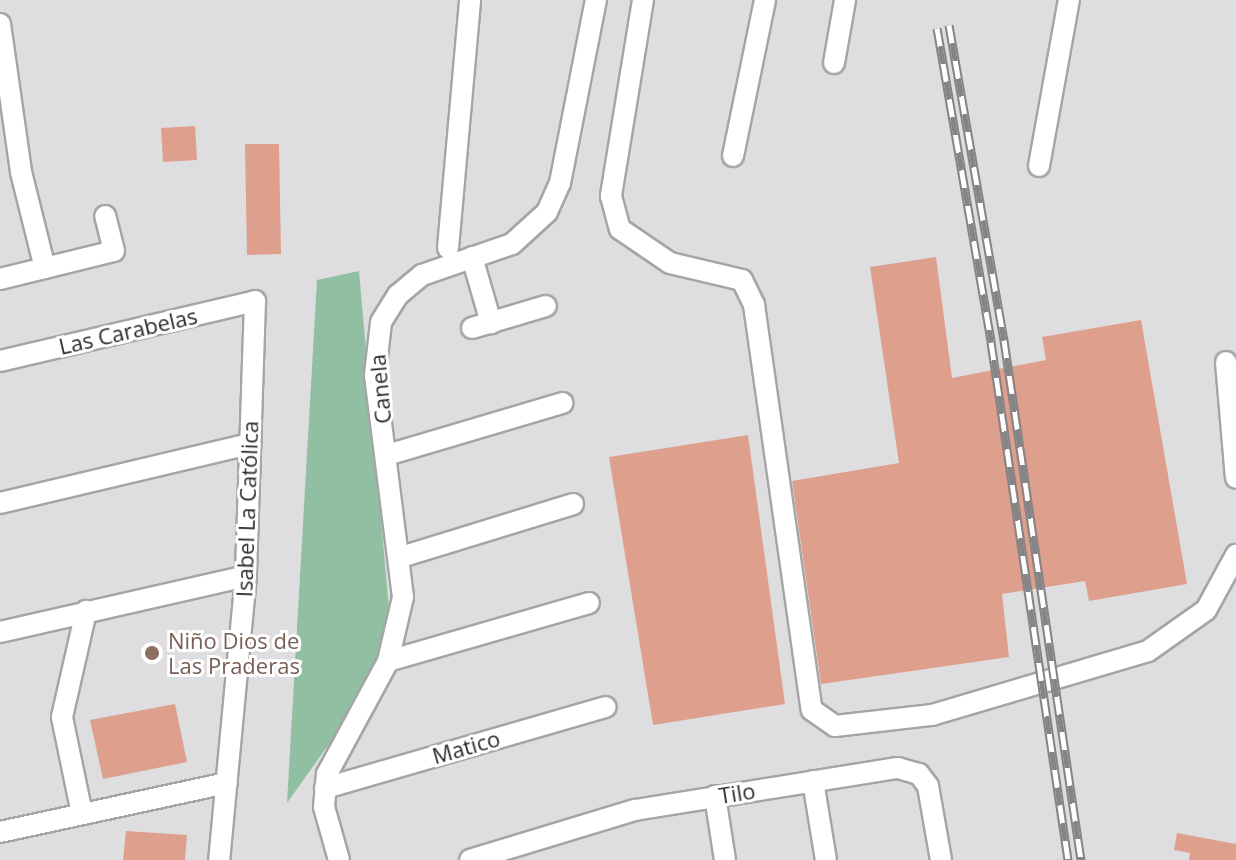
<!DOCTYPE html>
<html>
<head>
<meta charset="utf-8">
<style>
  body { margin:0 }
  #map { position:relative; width:1236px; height:860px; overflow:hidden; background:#dedee1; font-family:"Open Sans",sans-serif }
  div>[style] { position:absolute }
  .green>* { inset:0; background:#90c0a1 }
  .building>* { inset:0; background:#de9f8d }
  .roads { filter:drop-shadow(2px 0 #a5a5a7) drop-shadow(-2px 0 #a5a5a7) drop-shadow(0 2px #a5a5a7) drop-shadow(0 -2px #a5a5a7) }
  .minor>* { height:20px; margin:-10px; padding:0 10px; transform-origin:10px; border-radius:10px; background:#fff }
  .rail>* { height:9px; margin-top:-4.5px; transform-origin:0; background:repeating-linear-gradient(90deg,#fff 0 18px,#858587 0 36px); box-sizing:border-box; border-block:2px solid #858587 }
  .dots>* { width:22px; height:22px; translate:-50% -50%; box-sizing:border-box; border:4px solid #fff; border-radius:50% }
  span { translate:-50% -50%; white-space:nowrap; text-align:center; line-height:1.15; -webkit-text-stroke:6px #fff; paint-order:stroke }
  .street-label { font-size:22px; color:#2b2b2c }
  .education-label { font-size:22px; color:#785e54 }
  .left { translate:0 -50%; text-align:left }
</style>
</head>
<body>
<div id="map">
  <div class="green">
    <div style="clip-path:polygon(359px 271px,391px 632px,363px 696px,287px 803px,317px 280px)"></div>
  </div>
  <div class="building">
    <div style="clip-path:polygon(195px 126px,197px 160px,163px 162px,161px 128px)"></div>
    <div style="clip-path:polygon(245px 144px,279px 144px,281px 254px,247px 255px)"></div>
    <div style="clip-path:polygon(936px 257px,952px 378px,1046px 360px,1042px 337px,1141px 320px,1187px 584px,1089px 601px,1085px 581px,1002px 594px,1009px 657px,821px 684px,792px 481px,899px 463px,870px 267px)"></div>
    <div style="clip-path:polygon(748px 435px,785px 704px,653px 725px,609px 457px)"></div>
    <div style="clip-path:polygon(175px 704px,187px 762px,103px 779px,90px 720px)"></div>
    <div style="clip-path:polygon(126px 831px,187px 835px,185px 860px,123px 860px)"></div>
    <div style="clip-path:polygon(1177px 833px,1236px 844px,1236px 860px,1189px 860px,1190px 853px,1174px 850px)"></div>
  </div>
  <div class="roads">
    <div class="minor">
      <div style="left:643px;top:0;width:199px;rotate:99.3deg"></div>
      <div style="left:611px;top:196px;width:34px;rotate:75deg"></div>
      <div style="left:620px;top:229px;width:60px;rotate:34.2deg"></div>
      <div style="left:670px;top:263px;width:74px;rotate:13.3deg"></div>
      <div style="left:742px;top:280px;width:28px;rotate:64deg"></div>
      <div style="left:754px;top:305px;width:409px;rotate:81.9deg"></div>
      <div style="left:812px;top:710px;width:28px;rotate:35deg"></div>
      <div style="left:835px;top:726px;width:98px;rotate:-6.5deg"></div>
      <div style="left:932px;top:715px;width:225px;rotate:-16.5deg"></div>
      <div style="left:1148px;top:651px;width:71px;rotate:-35.3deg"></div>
      <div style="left:1206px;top:610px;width:63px;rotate:-61.4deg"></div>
      <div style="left:0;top:24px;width:149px;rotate:81.9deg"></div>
      <div style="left:21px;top:172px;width:99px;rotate:76deg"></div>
      <div style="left:834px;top:63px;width:64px;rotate:-80.1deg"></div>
      <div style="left:733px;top:156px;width:159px;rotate:-78.4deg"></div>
      <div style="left:1039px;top:166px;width:169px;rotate:-79.8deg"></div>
      <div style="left:448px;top:248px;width:249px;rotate:-84.9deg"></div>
      <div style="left:472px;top:257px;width:69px;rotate:73.9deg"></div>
      <div style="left:0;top:279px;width:117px;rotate:-13.8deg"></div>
      <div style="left:114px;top:251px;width:36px;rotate:-104deg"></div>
      <div style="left:472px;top:328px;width:77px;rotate:-16.6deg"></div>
      <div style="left:0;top:361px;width:262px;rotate:-13.2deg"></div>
      <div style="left:255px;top:301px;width:275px;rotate:91.9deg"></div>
      <div style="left:246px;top:576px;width:285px;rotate:95.4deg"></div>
      <div style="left:1226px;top:362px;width:116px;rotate:85.1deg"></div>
      <div style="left:387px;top:455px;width:183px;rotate:-16.5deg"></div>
      <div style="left:0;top:503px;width:257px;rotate:-13.3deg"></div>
      <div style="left:401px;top:557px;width:180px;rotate:-17.1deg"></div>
      <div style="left:0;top:632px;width:252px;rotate:-12.8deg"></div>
      <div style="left:388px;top:661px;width:209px;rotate:-16.1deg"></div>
      <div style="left:813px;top:781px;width:80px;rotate:80.7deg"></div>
      <div style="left:325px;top:788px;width:292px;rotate:-16.1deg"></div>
      <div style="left:715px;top:796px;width:65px;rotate:81.1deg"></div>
      <div style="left:82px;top:814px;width:99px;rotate:-101.7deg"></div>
      <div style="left:62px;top:717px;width:109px;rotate:-77.2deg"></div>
      <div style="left:0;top:832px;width:232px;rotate:-12.2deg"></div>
      <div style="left:339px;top:860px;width:55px;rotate:-105.8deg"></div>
      <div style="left:324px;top:807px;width:33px;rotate:-85deg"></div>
      <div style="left:327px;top:774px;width:128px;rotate:-61.6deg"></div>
      <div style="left:388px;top:661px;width:66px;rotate:-76.8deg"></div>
      <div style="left:403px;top:597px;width:224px;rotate:-97.2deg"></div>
      <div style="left:375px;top:375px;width:53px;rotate:-83.5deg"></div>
      <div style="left:381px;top:322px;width:32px;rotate:-58deg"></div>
      <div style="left:398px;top:295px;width:31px;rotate:-40deg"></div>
      <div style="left:422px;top:275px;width:95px;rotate:-19deg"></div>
      <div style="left:512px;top:244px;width:47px;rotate:-42.4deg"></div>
      <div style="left:547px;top:212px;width:32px;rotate:-66deg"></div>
      <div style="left:560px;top:183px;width:187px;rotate:-78.9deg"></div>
      <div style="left:470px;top:860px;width:172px;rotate:-16.9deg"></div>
      <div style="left:635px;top:810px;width:266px;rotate:-9.1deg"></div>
      <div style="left:898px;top:768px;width:22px;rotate:16deg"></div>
      <div style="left:919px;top:774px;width:15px;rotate:53deg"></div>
      <div style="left:928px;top:786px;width:75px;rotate:80deg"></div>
    </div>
  </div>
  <div class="rail">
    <div style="left:949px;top:25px;width:320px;rotate:80.1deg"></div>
    <div style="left:1004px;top:340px;width:526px;rotate:81.58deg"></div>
    <div style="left:937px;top:28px;width:319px;rotate:80.2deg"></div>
    <div style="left:991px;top:342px;width:524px;rotate:81.54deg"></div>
  </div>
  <div class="dots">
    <div style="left:152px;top:653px;background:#8d6e63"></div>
  </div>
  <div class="street-label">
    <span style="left:128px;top:331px;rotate:-13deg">Las Carabelas</span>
    <span style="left:380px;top:389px;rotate:-95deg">Canela</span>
    <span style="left:247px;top:509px;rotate:-88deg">Isabel La Católica</span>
    <span style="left:466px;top:747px;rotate:-16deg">Matico</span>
    <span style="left:737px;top:793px;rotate:-9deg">Tilo</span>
  </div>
  <div class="education-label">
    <span class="left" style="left:168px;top:653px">Niño Dios de<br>Las Praderas</span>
  </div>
</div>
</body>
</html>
